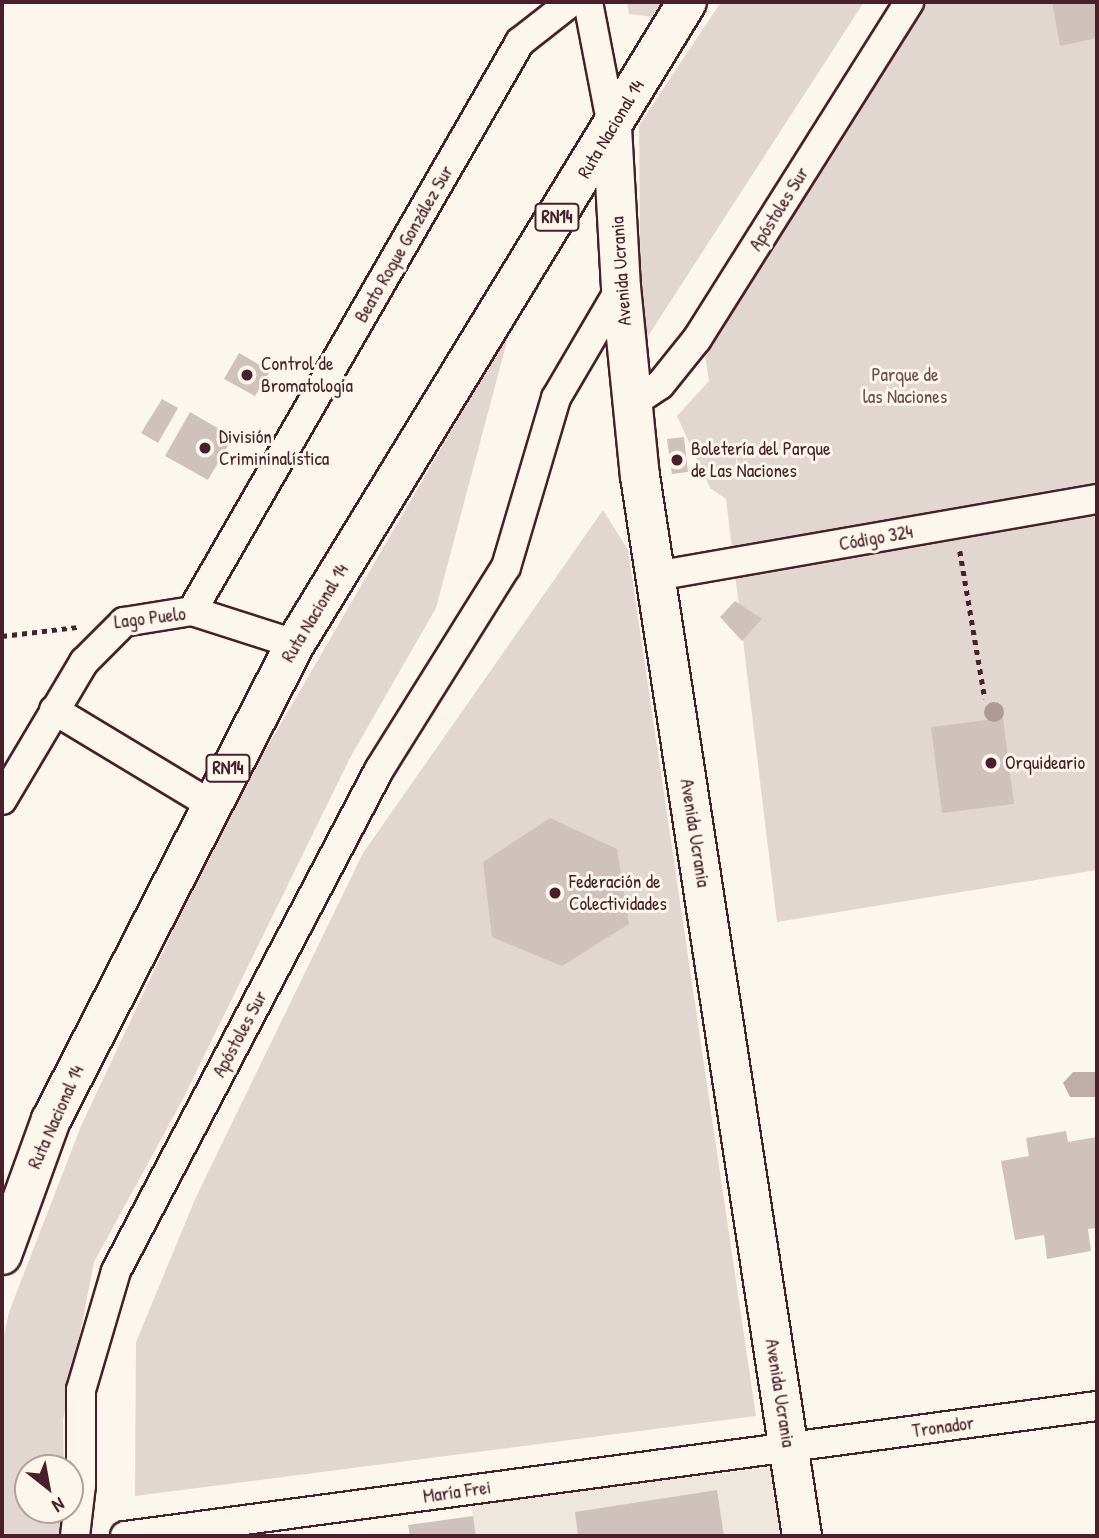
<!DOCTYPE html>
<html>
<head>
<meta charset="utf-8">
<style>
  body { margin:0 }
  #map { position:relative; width:1099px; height:1538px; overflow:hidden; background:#fbf7ec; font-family:"Patrick Hand",sans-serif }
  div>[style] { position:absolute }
  .built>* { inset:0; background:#eee7de }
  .green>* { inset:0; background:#e2d7d0 }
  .water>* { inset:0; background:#bfadaa }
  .building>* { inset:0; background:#cfc2bc }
  .path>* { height:4.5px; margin-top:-2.25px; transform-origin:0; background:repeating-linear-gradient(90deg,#4a1f2b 0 5px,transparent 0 10px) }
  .roads { filter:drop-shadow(2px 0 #4a1f2b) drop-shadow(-2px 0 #4a1f2b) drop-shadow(0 2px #4a1f2b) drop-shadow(0 -2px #4a1f2b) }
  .minor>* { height:28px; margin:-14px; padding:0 14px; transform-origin:14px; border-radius:14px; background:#fbf7ec }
  .secondary>* { height:38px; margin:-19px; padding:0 19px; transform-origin:19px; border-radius:19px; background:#fbf7ec }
  .trunk>* { height:38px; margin:-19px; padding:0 19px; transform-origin:19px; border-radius:19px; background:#fbf7ec }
  .trees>* { width:20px; height:20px; margin:-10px; border-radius:50%; background:#af9a98 }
  .dots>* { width:19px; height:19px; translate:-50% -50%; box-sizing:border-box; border:4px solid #fbf7ec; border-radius:50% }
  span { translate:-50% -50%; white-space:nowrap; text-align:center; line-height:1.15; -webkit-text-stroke:6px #fbf7ec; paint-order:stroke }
  .shield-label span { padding:2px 5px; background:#fbf7ec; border:2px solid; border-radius:5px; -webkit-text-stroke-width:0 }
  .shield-label { font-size:18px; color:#4a1f2b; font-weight:700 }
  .street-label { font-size:19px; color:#4a1f2b }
  .poi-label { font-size:19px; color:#4a1f2b }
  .left { translate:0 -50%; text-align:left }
  .park-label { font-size:19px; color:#704d54 }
  .frame { position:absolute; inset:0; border:4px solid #4a1f2b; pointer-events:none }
  .north { position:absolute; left:14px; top:1454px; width:70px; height:70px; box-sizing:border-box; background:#fbf7ec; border:2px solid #b4a19f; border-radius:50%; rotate:149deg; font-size:19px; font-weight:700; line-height:28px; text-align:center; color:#4a1f2b }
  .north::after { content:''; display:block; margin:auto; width:24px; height:32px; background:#4a1f2b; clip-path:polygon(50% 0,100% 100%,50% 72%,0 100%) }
</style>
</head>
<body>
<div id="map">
  <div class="built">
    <div style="clip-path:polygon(772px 1467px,781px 1536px,476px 1536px,471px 1504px)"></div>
  </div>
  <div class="green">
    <div style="clip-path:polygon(627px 2px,663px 2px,653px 17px,629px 14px)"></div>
    <div style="clip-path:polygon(721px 2px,864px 2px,641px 347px,639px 125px)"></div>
    <div style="clip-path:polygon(921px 2px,1097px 2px,1097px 870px,777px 922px,726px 499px,710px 488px,677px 416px,709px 381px,703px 342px)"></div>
    <div style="clip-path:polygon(510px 330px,436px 608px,350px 758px,182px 1101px,94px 1262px,63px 1420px,64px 1468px,28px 1468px,28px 1510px,66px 1510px,66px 1536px,2px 1536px,2px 1345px,9px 1312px,81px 1126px,227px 816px)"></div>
    <div style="clip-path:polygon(603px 510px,628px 550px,756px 1416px,135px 1496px,136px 1342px,196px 1197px,363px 853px)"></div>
  </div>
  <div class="water">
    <div style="clip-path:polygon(1073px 1072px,1097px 1072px,1097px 1097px,1070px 1097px,1063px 1083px)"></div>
  </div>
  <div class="building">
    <div style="clip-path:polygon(1052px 2px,1097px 2px,1097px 38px,1060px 46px)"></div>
    <div style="clip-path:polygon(239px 353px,270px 371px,255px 396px,224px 379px)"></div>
    <div style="clip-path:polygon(162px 399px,178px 408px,158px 443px,141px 433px)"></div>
    <div style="clip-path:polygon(190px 412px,233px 437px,208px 480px,165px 456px)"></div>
    <div style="clip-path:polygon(684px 437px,688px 472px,672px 474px,667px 439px)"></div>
    <div style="clip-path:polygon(735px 601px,762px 619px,742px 641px,720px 617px)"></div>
    <div style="clip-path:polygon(1003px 718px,1014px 804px,942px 813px,931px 727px)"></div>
    <div style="clip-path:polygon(550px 818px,617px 849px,629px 924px,562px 966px,492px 937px,483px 862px)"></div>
    <div style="clip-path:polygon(1066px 1131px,1068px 1142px,1097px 1137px,1097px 1228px,1088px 1229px,1091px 1251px,1047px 1259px,1044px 1235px,1015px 1240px,1001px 1161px,1029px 1156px,1026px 1138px)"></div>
    <div style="clip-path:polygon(717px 1490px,724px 1536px,578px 1536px,575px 1512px)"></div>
    <div style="clip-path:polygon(473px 1516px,476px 1536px,410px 1536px,408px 1525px)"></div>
  </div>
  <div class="path">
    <div style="left:960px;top:551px;width:150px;rotate:80.4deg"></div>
    <div style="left:2px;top:636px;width:77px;rotate:-6.8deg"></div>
  </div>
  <div class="roads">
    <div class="minor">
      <div style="left:588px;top:2px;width:127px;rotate:79.1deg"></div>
      <div style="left:633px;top:403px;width:32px;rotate:-34deg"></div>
      <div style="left:660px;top:385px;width:59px;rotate:-51.2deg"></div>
      <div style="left:697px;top:339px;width:398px;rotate:-57.8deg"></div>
      <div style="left:656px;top:576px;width:448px;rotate:-9.9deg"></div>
      <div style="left:192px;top:611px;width:657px;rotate:-60.04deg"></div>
      <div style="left:520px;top:42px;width:65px;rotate:-38.1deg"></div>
      <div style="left:54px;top:710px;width:182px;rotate:31.1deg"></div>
      <div style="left:2px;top:800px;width:161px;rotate:-59.3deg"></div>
      <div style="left:84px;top:662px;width:57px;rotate:-45deg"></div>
      <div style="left:124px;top:622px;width:69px;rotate:-9.2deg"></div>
      <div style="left:192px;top:611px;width:108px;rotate:17.8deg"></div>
      <div style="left:75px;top:1536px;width:51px;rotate:-83.3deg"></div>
      <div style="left:81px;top:1485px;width:95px;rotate:-90deg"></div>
      <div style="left:81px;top:1390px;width:124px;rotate:-73.6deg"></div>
      <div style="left:116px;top:1271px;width:566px;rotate:-62.3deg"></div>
      <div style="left:379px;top:770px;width:239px;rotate:-58deg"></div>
      <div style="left:506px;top:567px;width:176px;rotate:-73.5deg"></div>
      <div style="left:556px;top:398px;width:129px;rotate:-59.6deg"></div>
      <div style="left:125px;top:1536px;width:981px;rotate:-7.62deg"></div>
    </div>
    <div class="secondary">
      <div style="left:612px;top:127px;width:160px;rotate:86.8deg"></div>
      <div style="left:621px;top:287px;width:190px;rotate:84.3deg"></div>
      <div style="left:640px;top:476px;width:1072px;rotate:81.31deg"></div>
    </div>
    <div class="trunk">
      <div style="left:2px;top:1255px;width:144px;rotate:-70.1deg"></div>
      <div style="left:51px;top:1120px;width:535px;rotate:-62.86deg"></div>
      <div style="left:295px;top:644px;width:752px;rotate:-58.59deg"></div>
    </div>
  </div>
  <div class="trees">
    <div style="left:994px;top:712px"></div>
  </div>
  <div class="dots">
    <div style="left:247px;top:375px;background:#4a1f2b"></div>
    <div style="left:205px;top:448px;background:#4a1f2b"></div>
    <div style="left:677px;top:460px;background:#4a1f2b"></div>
    <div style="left:991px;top:763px;background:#4a1f2b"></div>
    <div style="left:555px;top:893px;background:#4a1f2b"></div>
  </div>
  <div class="shield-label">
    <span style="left:557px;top:217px">RN14</span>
    <span style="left:228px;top:768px">RN14</span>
  </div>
  <div class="street-label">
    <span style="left:611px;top:129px;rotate:-59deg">Ruta Nacional 14</span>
    <span style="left:779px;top:209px;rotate:-58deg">Apóstoles Sur</span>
    <span style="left:404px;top:244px;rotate:-60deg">Beato Roque González Sur</span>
    <span style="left:621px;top:271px;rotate:-94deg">Avenida Ucrania</span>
    <span style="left:876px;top:538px;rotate:-10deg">Código 324</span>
    <span style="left:315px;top:613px;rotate:-59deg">Ruta Nacional 14</span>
    <span style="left:150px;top:618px;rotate:-7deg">Lago Puelo</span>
    <span style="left:695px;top:833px;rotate:81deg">Avenida Ucrania</span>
    <span style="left:240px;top:1034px;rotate:-62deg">Apóstoles Sur</span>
    <span style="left:56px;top:1117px;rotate:-66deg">Ruta Nacional 14</span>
    <span style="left:780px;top:1393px;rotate:81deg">Avenida Ucrania</span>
    <span style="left:943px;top:1427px;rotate:-8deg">Tronador</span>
    <span style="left:457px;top:1492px;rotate:-8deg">María Frei</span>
  </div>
  <div class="poi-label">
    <span class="left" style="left:261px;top:375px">Control de<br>Bromatología</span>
    <span class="left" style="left:219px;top:448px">División<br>Crimininalística</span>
    <span class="left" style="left:691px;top:460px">Boletería del Parque<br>de Las Naciones</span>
    <span class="left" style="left:1005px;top:763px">Orquideario</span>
    <span class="left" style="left:569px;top:893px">Federación de<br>Colectividades</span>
  </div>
  <div class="park-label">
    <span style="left:905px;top:386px">Parque de<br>las Naciones</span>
  </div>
  <div class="frame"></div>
  <div class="north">N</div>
</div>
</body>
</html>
